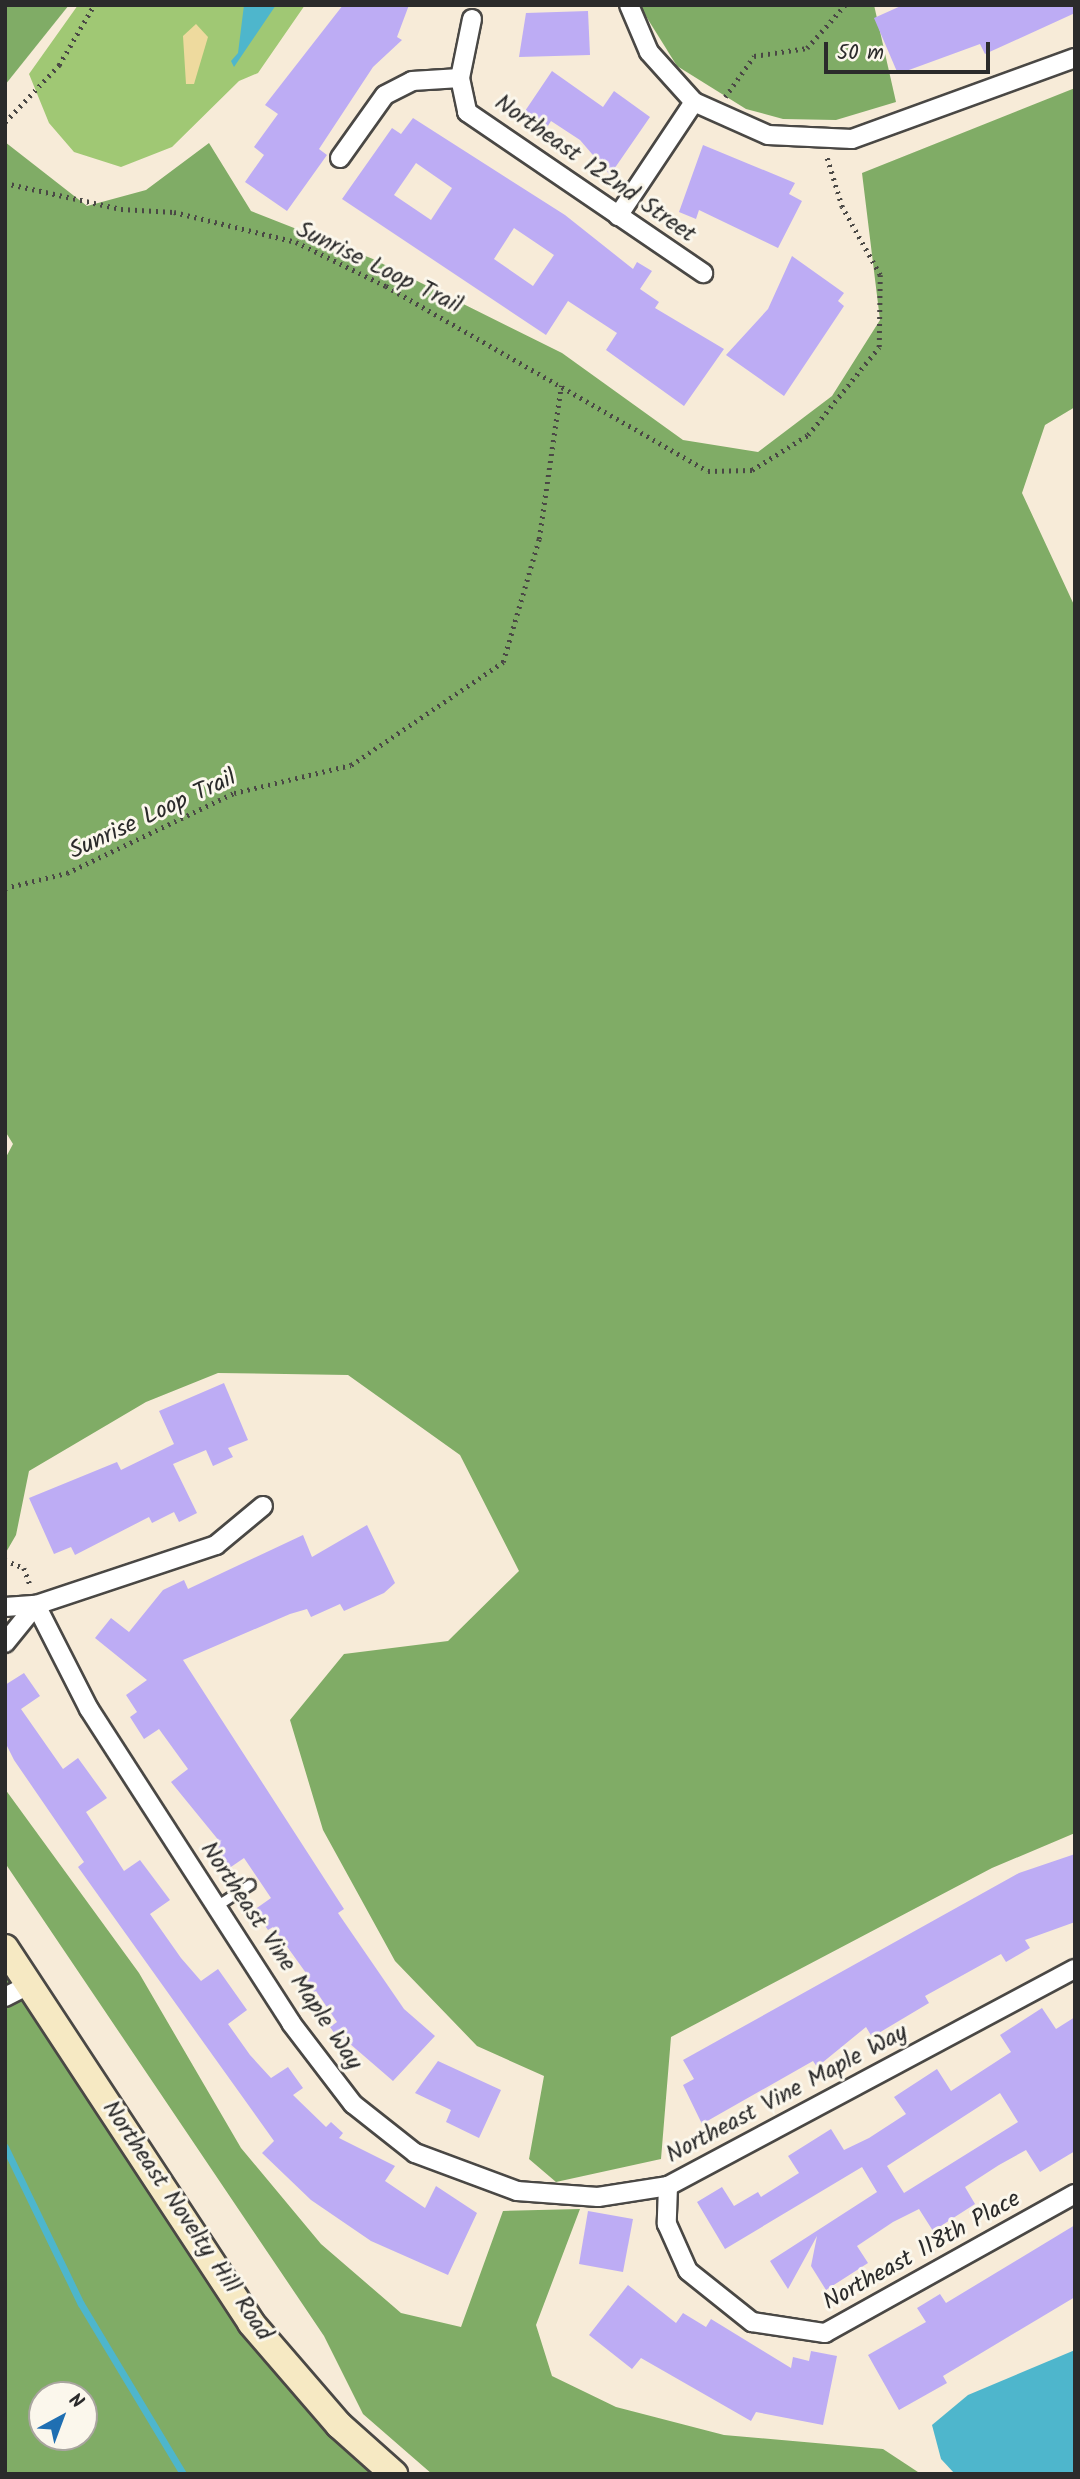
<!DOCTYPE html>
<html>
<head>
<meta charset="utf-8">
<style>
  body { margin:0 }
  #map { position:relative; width:1080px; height:2479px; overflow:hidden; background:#f7ebd8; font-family:Kalam,sans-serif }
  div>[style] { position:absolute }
  .green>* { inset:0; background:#a0c874 }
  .forest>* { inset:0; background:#80ac66 }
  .sand>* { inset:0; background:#eeda9e }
  .water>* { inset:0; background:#4eb6cc }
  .stream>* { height:7px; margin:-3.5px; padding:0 3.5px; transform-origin:3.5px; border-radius:3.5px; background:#4eb6cc }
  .building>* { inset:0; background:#bdacf4 }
  .path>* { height:4.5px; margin-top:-2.25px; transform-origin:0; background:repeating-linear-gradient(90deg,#4a4845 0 2px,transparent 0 7px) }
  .roads { filter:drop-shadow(2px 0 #4a4845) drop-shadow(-2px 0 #4a4845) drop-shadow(0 2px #4a4845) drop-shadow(0 -2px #4a4845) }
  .service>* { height:9px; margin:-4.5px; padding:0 4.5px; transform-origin:4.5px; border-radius:4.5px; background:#fff }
  .minor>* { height:18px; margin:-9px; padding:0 9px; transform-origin:9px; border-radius:9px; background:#fff }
  .secondary>* { height:26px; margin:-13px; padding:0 13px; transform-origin:13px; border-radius:13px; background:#f6e9c3 }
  span { translate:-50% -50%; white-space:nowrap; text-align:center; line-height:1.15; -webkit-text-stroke:6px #fbf7ec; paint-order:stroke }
  .street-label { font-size:24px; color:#2b2b2b }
  .frame { position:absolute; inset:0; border:7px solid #2b2b2b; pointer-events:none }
  .north { position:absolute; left:28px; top:2381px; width:70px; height:70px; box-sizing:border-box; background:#fbf7ec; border:2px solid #a8a59f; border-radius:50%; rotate:41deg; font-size:19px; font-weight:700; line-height:28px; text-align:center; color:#2b2b2b }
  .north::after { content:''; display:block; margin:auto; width:24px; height:32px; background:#1f6fb2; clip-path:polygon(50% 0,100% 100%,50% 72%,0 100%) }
  .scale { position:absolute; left:824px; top:42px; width:166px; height:32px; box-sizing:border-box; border:4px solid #2b2b2b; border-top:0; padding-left:9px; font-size:21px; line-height:24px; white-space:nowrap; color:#2b2b2b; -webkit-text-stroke:5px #fbf7ec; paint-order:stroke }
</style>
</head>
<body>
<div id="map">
  <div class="green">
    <div style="clip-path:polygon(78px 5px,305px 5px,258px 73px,239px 81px,172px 147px,121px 167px,74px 152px,49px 123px,29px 74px)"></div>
  </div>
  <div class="forest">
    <div style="clip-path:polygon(5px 5px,69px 5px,5px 85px)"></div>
    <div style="clip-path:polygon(639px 5px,874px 5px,896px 102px,836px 120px,783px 119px,746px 109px,677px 66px)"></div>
    <div style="clip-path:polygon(1075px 88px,1075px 407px,1045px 425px,1022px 493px,1075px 607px,1075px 1833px,992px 1868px,671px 2037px,661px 2159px,556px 2182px,529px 2159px,544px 2076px,477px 2046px,395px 1961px,323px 1830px,290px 1720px,344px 1654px,448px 1641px,519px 1571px,460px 1455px,348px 1375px,218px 1373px,146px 1402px,29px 1471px,16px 1535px,5px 1554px,5px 1159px,13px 1144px,5px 1131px,5px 142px,87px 206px,146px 190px,209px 143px,251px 211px,373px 259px,562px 353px,683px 440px,758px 452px,832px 396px,880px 320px,862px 173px)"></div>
    <div style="clip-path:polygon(5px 1789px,139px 1973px,241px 2148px,321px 2244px,401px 2313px,461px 2327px,503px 2211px,580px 2209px,536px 2325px,552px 2376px,616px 2407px,724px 2435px,883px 2449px,921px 2474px,432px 2474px,363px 2414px,324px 2336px,5px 1863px)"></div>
    <div style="clip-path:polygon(evenodd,5px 1948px,339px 2425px,394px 2474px,5px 2474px,5px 1948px,42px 2395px,84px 2395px,84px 2437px,42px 2437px,42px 2395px)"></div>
  </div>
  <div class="sand">
    <div style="clip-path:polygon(196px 24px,208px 37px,194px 84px,186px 84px,183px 36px)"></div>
  </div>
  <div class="water">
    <div style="clip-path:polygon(244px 5px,276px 5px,234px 67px,231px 61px,238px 53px)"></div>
    <div style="clip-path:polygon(1075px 2350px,1075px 2474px,955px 2474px,941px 2459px,932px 2425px,968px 2395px)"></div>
  </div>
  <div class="stream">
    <div style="left:5px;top:2147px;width:174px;rotate:64.2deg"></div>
    <div style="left:81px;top:2304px;width:198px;rotate:59deg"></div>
  </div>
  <div class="building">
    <div style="clip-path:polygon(343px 5px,409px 5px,397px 37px,402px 40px,373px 67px,319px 149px,327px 155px,287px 211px,245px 182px,264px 155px,254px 147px,278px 114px,265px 105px)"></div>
    <div style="clip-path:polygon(903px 5px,1075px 5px,1075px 13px,985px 54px,980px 44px,898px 74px,874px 18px)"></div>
    <div style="clip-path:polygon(588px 11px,590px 55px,519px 57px,526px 13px)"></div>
    <div style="clip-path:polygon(552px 71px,603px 107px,614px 91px,650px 117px,610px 175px,580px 140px,551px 121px,546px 129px,523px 114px)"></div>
    <div style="clip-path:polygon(evenodd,413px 118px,565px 215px,633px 269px,637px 262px,652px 271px,640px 289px,659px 302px,655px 308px,724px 349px,684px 406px,606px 350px,617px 333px,568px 301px,546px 335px,342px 199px,392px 128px,401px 134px,413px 118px,416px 163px,452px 188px,431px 220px,394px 195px,416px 163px,413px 118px,514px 228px,554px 255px,533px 286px,494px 259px,514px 228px)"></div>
    <div style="clip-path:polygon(703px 145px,795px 183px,789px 194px,802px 201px,778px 248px,699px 210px,696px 219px,679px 212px)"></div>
    <div style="clip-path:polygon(792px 256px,844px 293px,838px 301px,844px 306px,784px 396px,726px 355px,768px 309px)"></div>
    <div style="clip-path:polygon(224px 1383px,248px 1440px,228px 1448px,233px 1457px,213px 1466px,206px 1450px,173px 1464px,197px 1513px,179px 1522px,174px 1512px,152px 1523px,149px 1517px,75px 1555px,71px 1547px,54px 1554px,29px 1498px,117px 1462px,121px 1470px,174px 1444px,159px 1411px)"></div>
    <div style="clip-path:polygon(367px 1525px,395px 1583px,384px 1593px,344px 1611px,340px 1604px,311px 1617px,307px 1609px,290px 1614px,183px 1660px,344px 1909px,338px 1913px,404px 2009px,435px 2036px,393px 2081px,349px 2043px,344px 2047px,330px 2027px,337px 2022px,316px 1991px,311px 1995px,298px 1979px,306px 1973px,273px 1927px,268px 1930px,254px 1910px,271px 1898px,244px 1858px,228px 1869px,213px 1847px,220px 1842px,171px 1782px,188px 1769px,159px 1729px,144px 1739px,130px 1717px,137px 1712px,126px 1695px,147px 1680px,95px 1638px,111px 1618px,129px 1632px,163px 1590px,184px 1580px,188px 1589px,303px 1535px,312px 1557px)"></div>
    <div style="clip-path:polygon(24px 1673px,40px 1696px,21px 1709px,63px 1769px,78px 1758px,107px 1798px,86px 1812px,124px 1871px,140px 1860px,170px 1900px,150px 1914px,181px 1958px,201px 1981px,218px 1969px,247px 2010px,228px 2024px,250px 2055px,271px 2078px,288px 2067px,303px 2088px,293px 2095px,326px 2127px,331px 2122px,343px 2133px,339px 2138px,395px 2166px,385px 2181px,425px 2208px,436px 2186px,477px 2213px,448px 2275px,371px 2241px,311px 2200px,262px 2153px,274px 2141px,78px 1867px,84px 1862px,14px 1760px,5px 1742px,5px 1685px)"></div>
    <div style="clip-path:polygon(1075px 1854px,1075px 1922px,1025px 1940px,1030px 1948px,1006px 1962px,1001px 1954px,925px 1996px,929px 2003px,872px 2037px,866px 2027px,817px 2067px,813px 2061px,702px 2124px,683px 2085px,694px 2079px,683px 2060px,1019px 1873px)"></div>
    <div style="clip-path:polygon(evenodd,1042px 2008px,1056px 2029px,1075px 2017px,1075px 2151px,1040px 2172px,1026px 2150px,999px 2165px,965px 2187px,975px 2204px,933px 2231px,919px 2209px,893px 2222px,857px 2246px,868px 2263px,826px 2290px,811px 2266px,817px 2236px,788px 2289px,770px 2261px,877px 2192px,862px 2167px,725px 2249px,697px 2202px,722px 2187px,734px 2206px,758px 2192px,761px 2197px,799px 2173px,788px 2156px,831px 2129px,844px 2150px,869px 2138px,906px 2114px,894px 2097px,937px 2069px,951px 2091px,1011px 2052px,1000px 2035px,1042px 2008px,1000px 2093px,1018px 2122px,904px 2193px,887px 2166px,1000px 2093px)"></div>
    <div style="clip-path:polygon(438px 2061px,501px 2090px,479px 2138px,446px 2122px,451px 2110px,415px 2093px)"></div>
    <div style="clip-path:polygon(588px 2211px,633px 2219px,623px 2272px,579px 2264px)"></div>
    <div style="clip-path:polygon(1075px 2225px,1075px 2297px,943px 2376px,947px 2383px,899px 2410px,868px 2355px,926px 2322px,917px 2308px,940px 2294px,946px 2303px)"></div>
    <div style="clip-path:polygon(628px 2285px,676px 2323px,683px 2313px,706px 2327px,711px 2319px,791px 2368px,793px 2357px,809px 2361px,811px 2351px,837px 2356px,823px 2425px,756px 2412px,751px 2421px,641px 2358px,632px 2369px,589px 2335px)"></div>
  </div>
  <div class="path">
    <div style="left:725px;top:97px;width:50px;rotate:-54.7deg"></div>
    <div style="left:754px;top:56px;width:54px;rotate:-8.6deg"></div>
    <div style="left:807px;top:48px;width:57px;rotate:-48.5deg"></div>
    <div style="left:5px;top:122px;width:79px;rotate:-46.5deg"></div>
    <div style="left:59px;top:65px;width:69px;rotate:-59.7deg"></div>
    <div style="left:5px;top:183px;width:119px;rotate:12.6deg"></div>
    <div style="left:121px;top:209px;width:53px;rotate:3.2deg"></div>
    <div style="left:174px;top:212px;width:126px;rotate:13.8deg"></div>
    <div style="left:296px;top:242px;width:100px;rotate:26.1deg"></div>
    <div style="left:386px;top:286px;width:371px;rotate:29.9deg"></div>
    <div style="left:708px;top:471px;width:44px;rotate:-1.3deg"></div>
    <div style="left:752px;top:470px;width:66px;rotate:-32deg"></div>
    <div style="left:808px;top:435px;width:113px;rotate:-51.1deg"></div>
    <div style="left:879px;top:347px;width:72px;rotate:-89.2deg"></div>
    <div style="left:880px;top:275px;width:78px;rotate:-119.2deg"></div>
    <div style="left:842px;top:207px;width:54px;rotate:-107.1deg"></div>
    <div style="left:5px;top:888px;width:64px;rotate:-13.6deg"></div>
    <div style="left:67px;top:873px;width:185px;rotate:-25.6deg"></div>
    <div style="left:234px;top:793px;width:120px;rotate:-13.5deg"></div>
    <div style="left:351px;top:765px;width:184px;rotate:-34.1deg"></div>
    <div style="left:503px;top:662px;width:128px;rotate:-73.7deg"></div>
    <div style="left:539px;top:539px;width:155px;rotate:-81.8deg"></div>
    <div style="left:5px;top:1560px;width:21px;rotate:23deg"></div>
    <div style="left:24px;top:1568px;width:20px;rotate:70deg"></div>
  </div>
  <div class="roads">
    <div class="service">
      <div style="left:216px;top:1906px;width:40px;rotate:-32.9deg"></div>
    </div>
    <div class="minor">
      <div style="left:629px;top:5px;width:51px;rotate:66.9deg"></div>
      <div style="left:649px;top:52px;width:67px;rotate:48deg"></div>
      <div style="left:694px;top:102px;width:81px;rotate:24deg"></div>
      <div style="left:768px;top:135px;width:84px;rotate:2.7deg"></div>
      <div style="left:852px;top:139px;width:237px;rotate:-20deg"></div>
      <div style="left:472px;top:19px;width:60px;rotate:101.5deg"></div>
      <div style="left:460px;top:78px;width:35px;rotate:78deg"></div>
      <div style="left:467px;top:112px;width:286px;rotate:34.3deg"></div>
      <div style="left:340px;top:158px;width:77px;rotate:-54.5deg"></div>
      <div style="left:385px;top:95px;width:30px;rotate:-27deg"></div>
      <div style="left:412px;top:81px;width:48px;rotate:-3.6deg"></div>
      <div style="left:618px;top:216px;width:137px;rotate:-56.3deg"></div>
      <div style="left:36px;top:1605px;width:117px;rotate:63deg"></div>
      <div style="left:89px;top:1709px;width:373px;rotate:57.2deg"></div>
      <div style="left:291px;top:2023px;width:102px;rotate:52.6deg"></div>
      <div style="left:353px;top:2104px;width:79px;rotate:38.3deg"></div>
      <div style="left:415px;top:2153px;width:109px;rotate:20.4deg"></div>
      <div style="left:517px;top:2191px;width:81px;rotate:4.2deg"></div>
      <div style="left:598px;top:2197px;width:71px;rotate:-8.9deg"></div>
      <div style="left:668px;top:2186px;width:461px;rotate:-28.1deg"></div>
      <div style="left:5px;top:1607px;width:31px;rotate:-4deg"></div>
      <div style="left:36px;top:1605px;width:190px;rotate:-18.4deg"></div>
      <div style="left:216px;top:1545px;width:61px;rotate:-39.7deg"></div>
      <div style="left:5px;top:1643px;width:49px;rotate:-50.8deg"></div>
      <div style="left:5px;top:1997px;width:28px;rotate:-27deg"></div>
      <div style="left:668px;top:2186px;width:38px;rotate:92deg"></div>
      <div style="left:667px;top:2224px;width:51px;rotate:65.9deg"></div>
      <div style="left:688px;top:2271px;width:82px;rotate:38.6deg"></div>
      <div style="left:752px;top:2322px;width:74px;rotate:8.6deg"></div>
      <div style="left:825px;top:2333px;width:286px;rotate:-29.1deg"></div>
    </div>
    <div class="secondary">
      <div style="left:5px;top:1948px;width:448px;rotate:56.7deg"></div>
      <div style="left:251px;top:2323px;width:135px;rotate:49.2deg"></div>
      <div style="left:339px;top:2425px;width:74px;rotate:41.7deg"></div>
    </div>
  </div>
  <div class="street-label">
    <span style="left:595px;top:169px;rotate:35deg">Northeast 122nd Street</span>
    <span style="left:379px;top:268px;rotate:26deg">Sunrise Loop Trail</span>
    <span style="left:153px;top:815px;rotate:-25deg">Sunrise Loop Trail</span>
    <span style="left:281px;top:1956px;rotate:56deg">Northeast Vine Maple Way</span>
    <span style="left:787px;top:2094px;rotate:-28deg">Northeast Vine Maple Way</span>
    <span style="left:187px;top:2221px;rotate:56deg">Northeast Novelty Hill Road</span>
    <span style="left:922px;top:2251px;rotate:-29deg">Northeast 118th Place</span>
  </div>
  <div class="frame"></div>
  <div class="north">N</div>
  <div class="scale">50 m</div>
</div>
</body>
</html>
